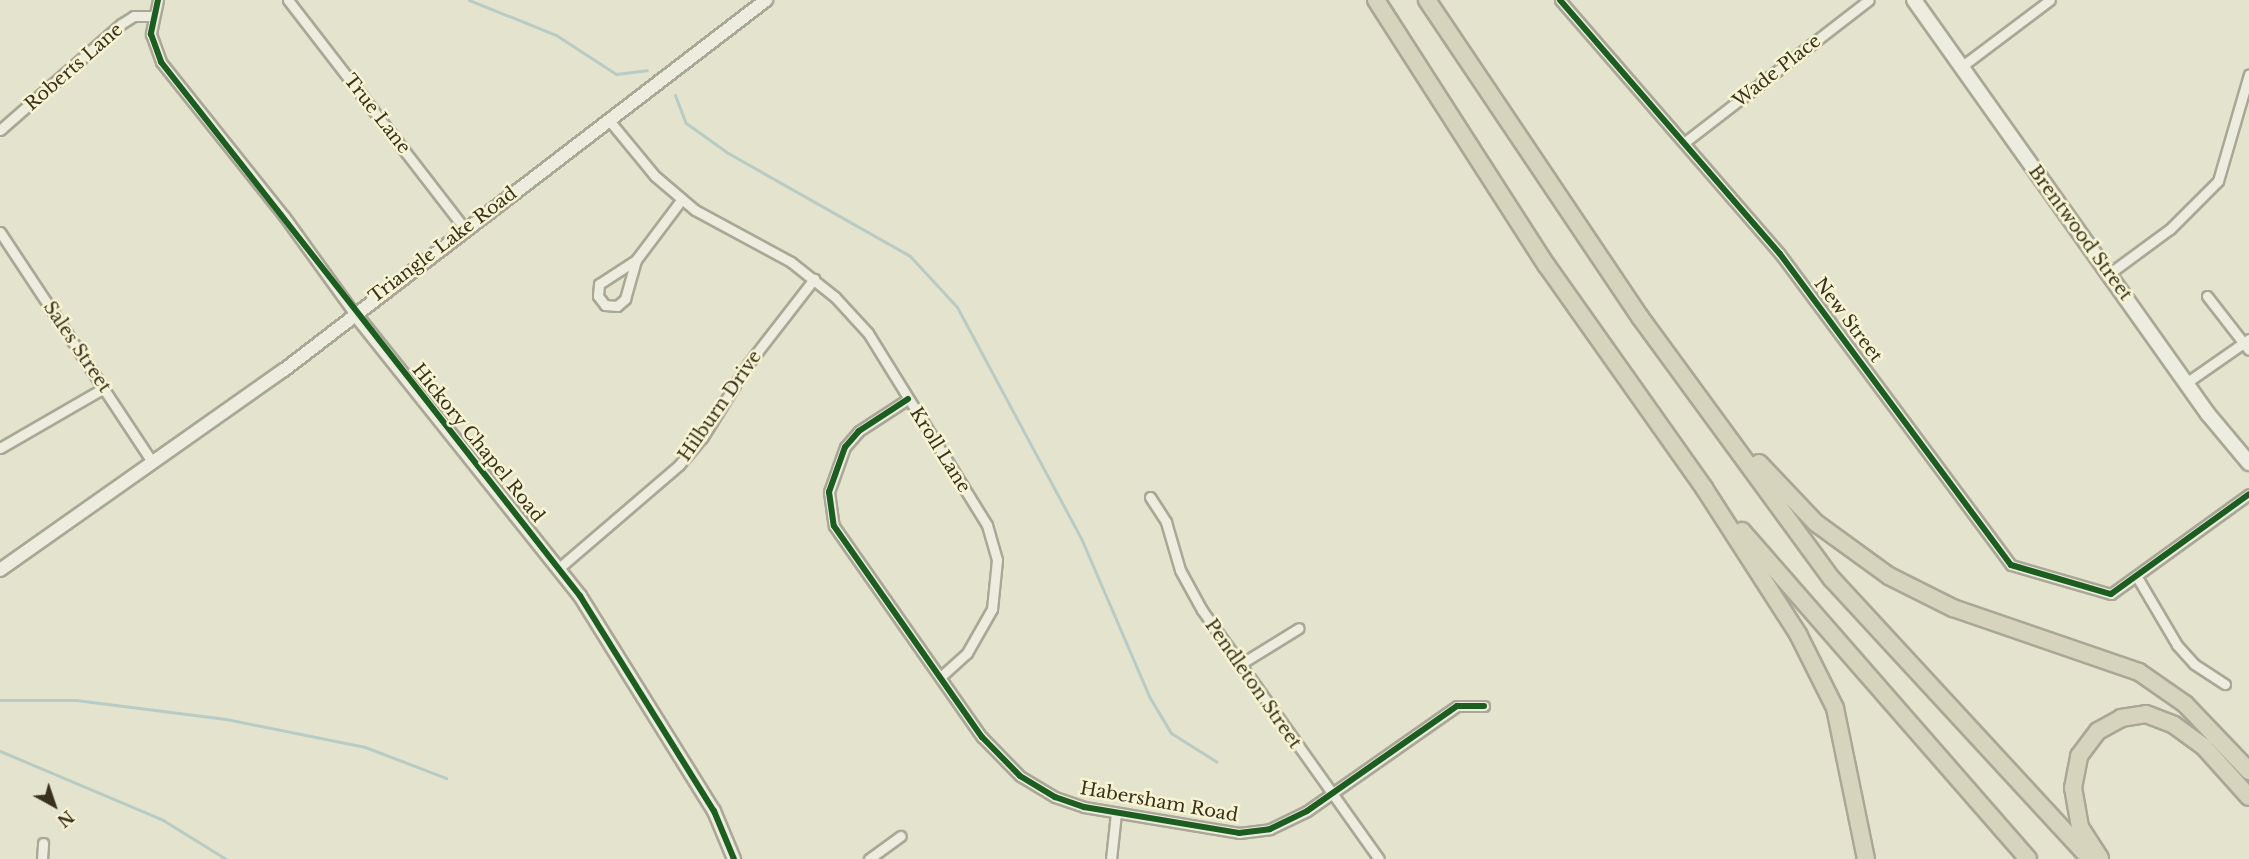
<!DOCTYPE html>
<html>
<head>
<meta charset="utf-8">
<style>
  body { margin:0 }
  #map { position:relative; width:2249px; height:859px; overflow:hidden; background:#e4e3cd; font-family:"Libre Baskerville",serif }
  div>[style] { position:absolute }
  .stream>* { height:3px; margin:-1.5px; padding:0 1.5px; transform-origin:1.5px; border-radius:1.5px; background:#b8cbc4 }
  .roads { filter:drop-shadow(2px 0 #aaa796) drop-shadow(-2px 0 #aaa796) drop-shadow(0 2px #aaa796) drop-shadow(0 -2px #aaa796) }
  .minor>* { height:9px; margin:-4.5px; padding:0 4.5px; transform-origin:4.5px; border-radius:4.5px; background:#ececdf }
  .tertiary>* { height:12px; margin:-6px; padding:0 6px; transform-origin:6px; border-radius:6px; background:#ececdf }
  .secondary>* { height:14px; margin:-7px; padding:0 7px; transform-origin:7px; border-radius:7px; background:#ececdf }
  .motorway>* { height:16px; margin:-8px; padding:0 8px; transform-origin:8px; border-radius:8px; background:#d7d4be }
  .cycleway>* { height:6px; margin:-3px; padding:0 3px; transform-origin:3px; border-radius:3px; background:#1b5e20 }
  span { translate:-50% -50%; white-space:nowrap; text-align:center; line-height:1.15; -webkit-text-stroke:5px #f6f4d3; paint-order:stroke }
  .street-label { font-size:18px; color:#39311e }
  .north { position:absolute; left:24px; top:775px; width:60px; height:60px; -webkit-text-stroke:4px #f6f4d3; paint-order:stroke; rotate:140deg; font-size:16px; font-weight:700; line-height:24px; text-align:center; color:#39311e }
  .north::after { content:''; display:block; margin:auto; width:21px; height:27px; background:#39311e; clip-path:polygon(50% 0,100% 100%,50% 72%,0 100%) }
</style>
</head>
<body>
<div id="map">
  <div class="stream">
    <div style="left:469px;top:0;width:94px;rotate:21.9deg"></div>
    <div style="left:556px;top:35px;width:72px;rotate:33deg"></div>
    <div style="left:616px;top:74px;width:31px;rotate:-7deg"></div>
    <div style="left:675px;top:95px;width:30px;rotate:69deg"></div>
    <div style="left:686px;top:123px;width:52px;rotate:35.5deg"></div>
    <div style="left:728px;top:153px;width:209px;rotate:29.5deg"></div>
    <div style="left:910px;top:256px;width:69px;rotate:47.3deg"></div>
    <div style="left:957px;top:307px;width:262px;rotate:61.8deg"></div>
    <div style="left:1081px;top:538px;width:174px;rotate:66.7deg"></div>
    <div style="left:1150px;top:698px;width:41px;rotate:59deg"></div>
    <div style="left:1171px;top:733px;width:54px;rotate:32.2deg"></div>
    <div style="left:0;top:700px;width:76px"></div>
    <div style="left:76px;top:700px;width:151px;rotate:7.2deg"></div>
    <div style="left:226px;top:719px;width:142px;rotate:11.4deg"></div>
    <div style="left:365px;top:747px;width:87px;rotate:20.9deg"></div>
    <div style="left:0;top:751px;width:177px;rotate:22.9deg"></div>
    <div style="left:163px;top:820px;width:74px;rotate:31.8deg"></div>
  </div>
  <div class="roads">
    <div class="minor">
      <div style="left:158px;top:0;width:35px;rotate:102deg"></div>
      <div style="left:151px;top:34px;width:30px;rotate:70deg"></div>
      <div style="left:161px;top:62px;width:197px;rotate:51.4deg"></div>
      <div style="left:284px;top:216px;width:120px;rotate:54.2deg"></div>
      <div style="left:288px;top:0;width:289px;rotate:52.3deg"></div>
      <div style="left:1560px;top:0;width:336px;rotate:49.1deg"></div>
      <div style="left:1780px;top:254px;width:387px;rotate:53.4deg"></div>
      <div style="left:2011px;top:565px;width:104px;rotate:16.2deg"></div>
      <div style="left:2111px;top:594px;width:170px;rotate:-35.9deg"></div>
      <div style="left:1961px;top:67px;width:111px;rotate:-37deg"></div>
      <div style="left:608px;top:119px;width:74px;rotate:50.5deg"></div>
      <div style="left:655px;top:176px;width:52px;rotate:40.4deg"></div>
      <div style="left:695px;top:210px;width:109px;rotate:28.4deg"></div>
      <div style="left:791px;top:262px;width:56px;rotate:38.5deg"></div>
      <div style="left:835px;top:297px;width:49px;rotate:47.5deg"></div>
      <div style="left:868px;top:333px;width:226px;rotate:58.2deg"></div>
      <div style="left:987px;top:525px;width:36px;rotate:74deg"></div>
      <div style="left:997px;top:560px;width:49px;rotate:95.8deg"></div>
      <div style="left:992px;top:609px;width:51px;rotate:119.6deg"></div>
      <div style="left:967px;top:653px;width:36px;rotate:138deg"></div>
      <div style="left:0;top:130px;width:161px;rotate:-41.2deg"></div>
      <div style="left:121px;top:24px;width:15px;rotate:-32deg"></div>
      <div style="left:134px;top:16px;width:19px"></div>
      <div style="left:1685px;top:142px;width:232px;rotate:-37.7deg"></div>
      <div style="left:0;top:232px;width:276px;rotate:56.5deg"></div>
      <div style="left:636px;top:260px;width:44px;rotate:147deg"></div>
      <div style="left:599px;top:284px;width:12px;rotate:95deg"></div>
      <div style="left:598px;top:296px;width:11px;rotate:52deg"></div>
      <div style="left:605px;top:305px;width:12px;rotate:5deg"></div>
      <div style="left:617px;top:306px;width:11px;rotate:-41deg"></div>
      <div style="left:625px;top:299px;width:41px;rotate:-74.2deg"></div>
      <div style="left:636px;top:260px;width:76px;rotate:-53deg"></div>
      <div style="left:2110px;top:273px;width:74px;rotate:-36.3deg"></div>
      <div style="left:2170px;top:229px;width:68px;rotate:-45deg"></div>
      <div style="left:2218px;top:181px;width:111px;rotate:-73.8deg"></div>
      <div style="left:2207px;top:296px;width:68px;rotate:52.1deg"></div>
      <div style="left:2186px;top:383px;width:77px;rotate:-34.9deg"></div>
      <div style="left:908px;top:399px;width:59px;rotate:146.9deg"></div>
      <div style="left:859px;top:431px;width:21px;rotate:131deg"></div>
      <div style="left:845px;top:447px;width:48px;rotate:109.6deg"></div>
      <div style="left:829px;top:492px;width:34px;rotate:82deg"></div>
      <div style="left:834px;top:526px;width:258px;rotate:55deg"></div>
      <div style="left:982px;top:737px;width:54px;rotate:45.7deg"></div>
      <div style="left:1020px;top:776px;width:41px;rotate:31deg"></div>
      <div style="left:1055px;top:797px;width:31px;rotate:19deg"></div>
      <div style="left:1084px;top:807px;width:157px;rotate:9.5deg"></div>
      <div style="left:1239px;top:833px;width:31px;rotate:-7deg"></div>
      <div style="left:1270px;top:829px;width:41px;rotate:-25.9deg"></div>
      <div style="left:1307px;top:811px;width:183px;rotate:-35deg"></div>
      <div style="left:1457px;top:706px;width:27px"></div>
      <div style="left:0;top:448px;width:120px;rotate:-30deg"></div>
      <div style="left:1150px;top:497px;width:30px;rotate:57deg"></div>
      <div style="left:1166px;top:522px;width:50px;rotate:73.7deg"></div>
      <div style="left:1180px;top:570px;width:46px;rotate:61.2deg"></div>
      <div style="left:1202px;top:610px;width:305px;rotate:54.6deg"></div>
      <div style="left:559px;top:568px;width:158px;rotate:-40.6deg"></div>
      <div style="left:679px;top:465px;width:35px;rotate:-50deg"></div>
      <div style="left:702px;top:438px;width:87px;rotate:-58.1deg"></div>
      <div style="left:748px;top:364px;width:108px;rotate:-52.2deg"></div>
      <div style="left:2137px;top:577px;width:79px;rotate:59.5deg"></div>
      <div style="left:2177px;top:645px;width:25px;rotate:48deg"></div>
      <div style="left:2194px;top:664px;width:37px;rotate:33deg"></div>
      <div style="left:1239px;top:665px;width:70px;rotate:-31.7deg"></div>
      <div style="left:42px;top:859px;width:16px;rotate:-86deg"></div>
      <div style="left:869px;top:859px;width:39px;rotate:-36deg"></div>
      <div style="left:1111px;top:859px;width:46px;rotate:-83.8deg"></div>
    </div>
    <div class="tertiary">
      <div style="left:354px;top:313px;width:362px;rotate:51.4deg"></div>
      <div style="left:580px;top:596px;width:253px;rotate:58.1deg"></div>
      <div style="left:714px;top:811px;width:52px;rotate:67.4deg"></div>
      <div style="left:0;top:570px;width:347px;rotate:-35.2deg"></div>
      <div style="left:284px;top:370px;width:608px;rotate:-37.51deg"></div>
    </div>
    <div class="secondary">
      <div style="left:1914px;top:0;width:508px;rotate:54.62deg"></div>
      <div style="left:2208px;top:414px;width:64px;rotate:50.1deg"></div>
    </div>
    <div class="motorway">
      <div style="left:1376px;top:0;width:316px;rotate:57.3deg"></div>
      <div style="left:1547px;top:266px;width:272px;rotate:54.7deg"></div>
      <div style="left:1704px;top:488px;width:174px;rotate:57.2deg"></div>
      <div style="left:1798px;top:634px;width:83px;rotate:63.4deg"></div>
      <div style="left:1835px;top:708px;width:154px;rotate:78.4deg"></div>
      <div style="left:1427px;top:0;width:382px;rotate:56.1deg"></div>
      <div style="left:1640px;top:317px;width:325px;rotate:53.8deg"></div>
      <div style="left:1832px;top:579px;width:381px;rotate:47.3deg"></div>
      <div style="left:1759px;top:463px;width:83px;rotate:46.5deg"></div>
      <div style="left:1816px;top:523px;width:90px;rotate:36deg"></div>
      <div style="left:1889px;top:576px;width:72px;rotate:26.6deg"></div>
      <div style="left:1953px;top:608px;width:197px;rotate:19deg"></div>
      <div style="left:2139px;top:672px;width:56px;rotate:34.8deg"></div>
      <div style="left:2185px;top:704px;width:93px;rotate:46.3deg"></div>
      <div style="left:1742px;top:531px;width:435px;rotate:48.9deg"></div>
      <div style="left:2100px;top:858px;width:37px;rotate:-123deg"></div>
      <div style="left:2080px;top:827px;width:40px;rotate:-100deg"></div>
      <div style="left:2073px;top:788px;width:33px;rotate:-79deg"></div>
      <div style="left:2079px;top:756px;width:31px;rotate:-53deg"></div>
      <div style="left:2098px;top:731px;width:26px;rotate:-29deg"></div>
      <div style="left:2121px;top:718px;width:25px;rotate:-9deg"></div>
      <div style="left:2146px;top:714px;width:30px;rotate:21deg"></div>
      <div style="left:2174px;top:725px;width:37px;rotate:36deg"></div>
      <div style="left:2204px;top:747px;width:67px;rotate:48deg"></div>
    </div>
  </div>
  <div class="cycleway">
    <div style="left:158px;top:0;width:35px;rotate:102deg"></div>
    <div style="left:151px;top:34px;width:30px;rotate:70deg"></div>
    <div style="left:161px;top:62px;width:679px;rotate:51.88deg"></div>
    <div style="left:580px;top:596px;width:253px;rotate:58.1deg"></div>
    <div style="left:714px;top:811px;width:52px;rotate:67.4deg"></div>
    <div style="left:1560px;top:0;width:336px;rotate:49.1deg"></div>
    <div style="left:1780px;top:254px;width:387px;rotate:53.4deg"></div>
    <div style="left:2011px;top:565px;width:104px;rotate:16.2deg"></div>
    <div style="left:2111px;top:594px;width:170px;rotate:-35.9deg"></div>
    <div style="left:908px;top:399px;width:59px;rotate:146.9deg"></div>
    <div style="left:859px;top:431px;width:21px;rotate:131deg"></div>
    <div style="left:845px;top:447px;width:48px;rotate:109.6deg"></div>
    <div style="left:829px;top:492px;width:34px;rotate:82deg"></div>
    <div style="left:834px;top:526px;width:258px;rotate:55deg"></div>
    <div style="left:982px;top:737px;width:54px;rotate:45.7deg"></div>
    <div style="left:1020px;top:776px;width:41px;rotate:31deg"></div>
    <div style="left:1055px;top:797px;width:31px;rotate:19deg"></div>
    <div style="left:1084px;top:807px;width:157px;rotate:9.5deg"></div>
    <div style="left:1239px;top:833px;width:31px;rotate:-7deg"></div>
    <div style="left:1270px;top:829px;width:41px;rotate:-25.9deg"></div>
    <div style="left:1307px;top:811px;width:183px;rotate:-35deg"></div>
    <div style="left:1457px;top:706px;width:27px"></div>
  </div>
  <div class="street-label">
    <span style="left:74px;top:67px;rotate:-41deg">Roberts Lane</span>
    <span style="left:1777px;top:71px;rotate:-38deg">Wade Place</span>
    <span style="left:377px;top:114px;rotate:52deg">True Lane</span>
    <span style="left:2080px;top:233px;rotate:54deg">Brentwood Street</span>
    <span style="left:443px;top:245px;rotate:-37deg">Triangle Lake Road</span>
    <span style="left:1848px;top:320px;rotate:53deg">New Street</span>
    <span style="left:77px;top:347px;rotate:56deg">Sales Street</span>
    <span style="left:720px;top:406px;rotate:-55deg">Hilburn Drive</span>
    <span style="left:478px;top:443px;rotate:51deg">Hickory Chapel Road</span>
    <span style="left:940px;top:450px;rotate:58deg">Kroll Lane</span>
    <span style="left:1253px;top:684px;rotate:55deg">Pendleton Street</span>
    <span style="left:1159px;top:802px;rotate:10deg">Habersham Road</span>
  </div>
  <div class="north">N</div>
</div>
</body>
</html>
